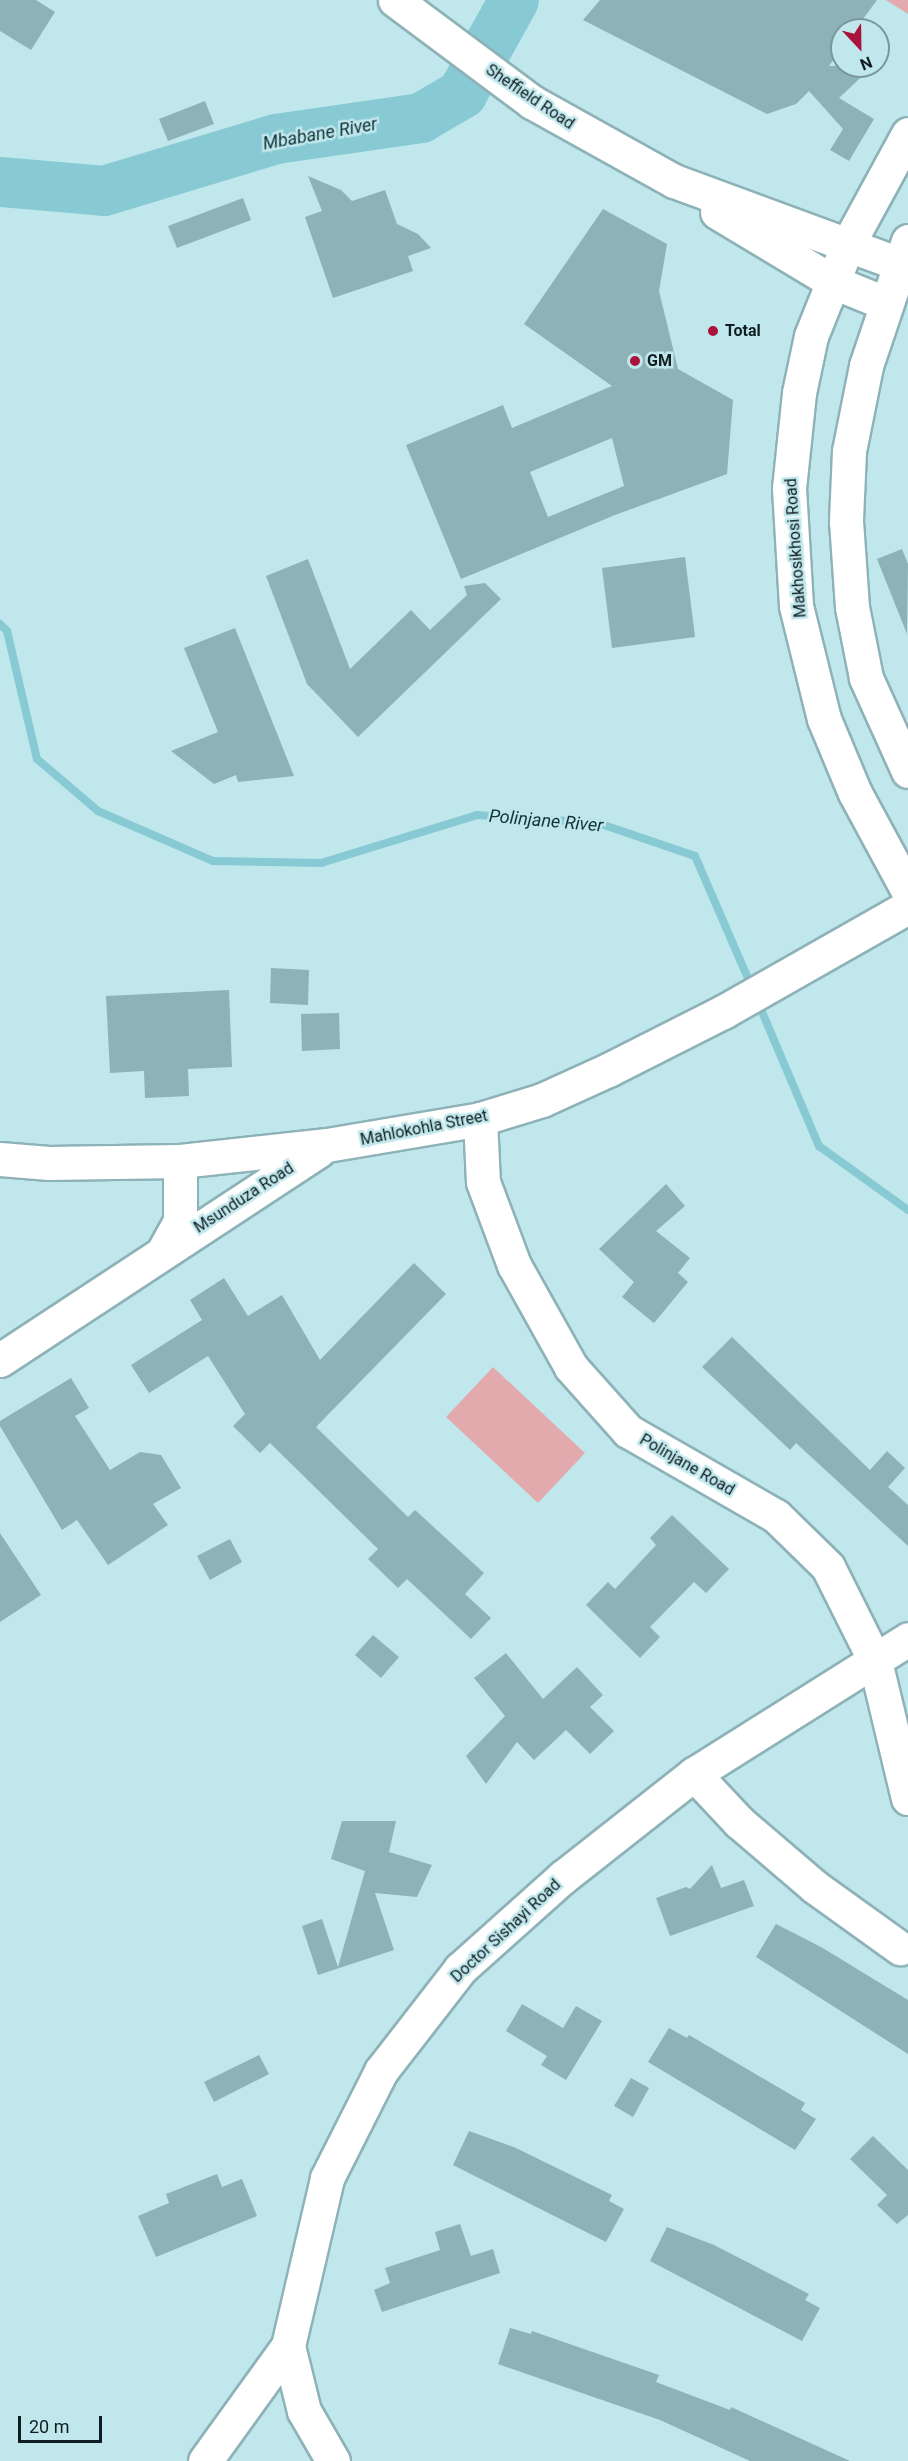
<!DOCTYPE html>
<html>
<head>
<meta charset="utf-8">
<style>
  body { margin:0 }
  #map { position:relative; width:908px; height:2461px; overflow:hidden; background:#c0e7ec; font-family:Roboto,sans-serif }
  div>[style] { position:absolute }
  .green>* { inset:0; background:#e3aaae }
  .stream>* { height:8px; margin:-4px; padding:0 4px; transform-origin:4px; border-radius:4px; background:#87cad4 }
  .river>* { height:50px; margin:-25px; padding:0 25px; transform-origin:25px; border-radius:25px; background:#87cad4 }
  .building>* { inset:0; background:#8db2b7 }
  .roads { filter:drop-shadow(2px 0 #8db2b7) drop-shadow(-2px 0 #8db2b7) drop-shadow(0 2px #8db2b7) drop-shadow(0 -2px #8db2b7) }
  .minor>* { height:33px; margin:-16.5px; padding:0 16.5px; transform-origin:16.5px; border-radius:16.5px; background:#fff }
  .major>* { height:33px; margin:-16.5px; padding:0 16.5px; transform-origin:16.5px; border-radius:16.5px; background:#fff }
  .dots>* { width:16px; height:16px; translate:-50% -50%; box-sizing:border-box; border:3px solid #c0e7ec; border-radius:50% }
  span { translate:-50% -50%; white-space:nowrap; text-align:center; line-height:1.15; -webkit-text-stroke:5px #c0e7ec; paint-order:stroke }
  .street-label { font-size:16px; color:#101e21 }
  .poi-label { font-size:16px; color:#101e21; font-weight:700 }
  .left { translate:0 -50%; text-align:left }
  .water-label { font-size:18px; color:#113338; font-style:italic }
  .north { position:absolute; left:830px; top:18px; width:60px; height:60px; box-sizing:border-box; background:#c0e7ec; border:2px solid #7a979b; border-radius:50%; rotate:158deg; font-size:16px; font-weight:700; line-height:24px; text-align:center; color:#101e21 }
  .north::after { content:''; display:block; margin:auto; width:21px; height:27px; background:#aa133c; clip-path:polygon(50% 0,100% 100%,50% 72%,0 100%) }
  .scale { position:absolute; left:18px; top:2416px; width:84px; height:27px; box-sizing:border-box; border:3px solid #101e21; border-top:0; padding-left:8px; font-size:18px; line-height:21px; white-space:nowrap; color:#101e21; -webkit-text-stroke:4px #c0e7ec; paint-order:stroke }
</style>
</head>
<body>
<div id="map">
  <div class="green">
    <div style="clip-path:polygon(886px 0,908px 0,908px 14px)"></div>
    <div style="clip-path:polygon(493px 1367px,585px 1453px,538px 1503px,446px 1417px)"></div>
  </div>
  <div class="stream">
    <div style="left:0;top:624px;width:10px;rotate:45deg"></div>
    <div style="left:7px;top:631px;width:131px;rotate:76.8deg"></div>
    <div style="left:37px;top:759px;width:80px;rotate:40.4deg"></div>
    <div style="left:98px;top:811px;width:125px;rotate:23.5deg"></div>
    <div style="left:213px;top:861px;width:108px;rotate:1.1deg"></div>
    <div style="left:321px;top:863px;width:163px;rotate:-17.1deg"></div>
    <div style="left:477px;top:815px;width:121px;rotate:3.8deg"></div>
    <div style="left:598px;top:823px;width:102px;rotate:18.8deg"></div>
    <div style="left:695px;top:856px;width:144px;rotate:66.6deg"></div>
    <div style="left:757px;top:1000px;width:159px;rotate:67deg"></div>
    <div style="left:819px;top:1146px;width:110px;rotate:35.7deg"></div>
  </div>
  <div class="river">
    <div style="left:0;top:182px;width:104px;rotate:4.9deg"></div>
    <div style="left:104px;top:191px;width:180px;rotate:-16.8deg"></div>
    <div style="left:276px;top:139px;width:147px;rotate:-8.2deg"></div>
    <div style="left:421px;top:118px;width:48px;rotate:-30.3deg"></div>
    <div style="left:462px;top:94px;width:107px;rotate:-61deg"></div>
  </div>
  <div class="building">
    <div style="clip-path:polygon(0 0,36px 0,55px 12px,31px 50px,0 31px)"></div>
    <div style="clip-path:polygon(600px 0,877px 0,855px 30px,842px 30px,842px 48px,829px 66px,873px 66px,839px 98px,874px 119px,849px 161px,830px 150px,843px 129px,809px 91px,796px 104px,767px 114px,583px 20px)"></div>
    <div style="clip-path:polygon(205px 101px,214px 124px,168px 141px,159px 119px)"></div>
    <div style="clip-path:polygon(308px 176px,341px 190px,352px 201px,385px 190px,397px 224px,418px 234px,431px 248px,408px 256px,413px 271px,333px 298px,305px 217px,322px 211px)"></div>
    <div style="clip-path:polygon(243px 198px,251px 220px,177px 248px,168px 226px)"></div>
    <div style="clip-path:polygon(evenodd,603px 209px,667px 244px,659px 291px,678px 369px,733px 400px,727px 474px,615px 515px,461px 579px,406px 445px,503px 405px,512px 428px,612px 386px,524px 324px,603px 209px,612px 438px,624px 486px,548px 517px,530px 472px,612px 438px)"></div>
    <div style="clip-path:polygon(902px 549px,908px 564px,907px 634px,877px 559px)"></div>
    <div style="clip-path:polygon(685px 557px,695px 637px,612px 648px,602px 568px)"></div>
    <div style="clip-path:polygon(308px 559px,350px 669px,411px 610px,430px 630px,467px 595px,464px 586px,485px 583px,501px 599px,358px 737px,307px 684px,266px 576px)"></div>
    <div style="clip-path:polygon(235px 628px,294px 776px,238px 782px,236px 775px,214px 784px,171px 751px,218px 732px,184px 648px)"></div>
    <div style="clip-path:polygon(271px 968px,309px 970px,308px 1005px,270px 1003px)"></div>
    <div style="clip-path:polygon(229px 990px,232px 1067px,188px 1069px,189px 1096px,145px 1098px,144px 1071px,110px 1073px,106px 996px)"></div>
    <div style="clip-path:polygon(339px 1013px,340px 1049px,302px 1051px,301px 1014px)"></div>
    <div style="clip-path:polygon(666px 1184px,685px 1206px,656px 1231px,690px 1258px,678px 1273px,688px 1282px,654px 1323px,622px 1297px,634px 1282px,599px 1249px)"></div>
    <div style="clip-path:polygon(414px 1263px,446px 1294px,316px 1427px,408px 1517px,415px 1510px,484px 1573px,465px 1594px,491px 1618px,471px 1639px,407px 1579px,398px 1588px,368px 1559px,378px 1549px,270px 1443px,260px 1453px,233px 1426px,245px 1414px,208px 1356px,149px 1393px,131px 1365px,202px 1320px,190px 1300px,224px 1278px,248px 1316px,282px 1295px,320px 1360px)"></div>
    <div style="clip-path:polygon(732px 1337px,870px 1470px,887px 1451px,905px 1468px,888px 1487px,908px 1505px,908px 1546px,796px 1443px,790px 1450px,702px 1367px)"></div>
    <div style="clip-path:polygon(71px 1378px,89px 1408px,75px 1416px,110px 1470px,140px 1452px,161px 1455px,181px 1488px,153px 1504px,168px 1525px,108px 1565px,77px 1520px,62px 1530px,0 1426px,0 1421px)"></div>
    <div style="clip-path:polygon(672px 1515px,729px 1569px,706px 1593px,694px 1582px,650px 1627px,660px 1637px,640px 1658px,586px 1605px,608px 1582px,615px 1589px,656px 1545px,650px 1538px)"></div>
    <div style="clip-path:polygon(0 1533px,41px 1595px,0 1622px)"></div>
    <div style="clip-path:polygon(230px 1539px,242px 1562px,210px 1580px,197px 1556px)"></div>
    <div style="clip-path:polygon(373px 1635px,399px 1657px,381px 1678px,355px 1655px)"></div>
    <div style="clip-path:polygon(506px 1653px,543px 1699px,577px 1667px,603px 1695px,590px 1707px,614px 1731px,590px 1754px,566px 1730px,534px 1760px,517px 1742px,486px 1784px,466px 1756px,505px 1716px,474px 1678px)"></div>
    <div style="clip-path:polygon(342px 1821px,396px 1821px,389px 1852px,432px 1865px,417px 1897px,375px 1893px,394px 1950px,318px 1975px,302px 1926px,322px 1919px,338px 1967px,365px 1871px,331px 1859px)"></div>
    <div style="clip-path:polygon(712px 1865px,721px 1888px,744px 1880px,754px 1906px,670px 1936px,656px 1898px,686px 1887px,690px 1889px)"></div>
    <div style="clip-path:polygon(776px 1924px,821px 1947px,908px 2000px,908px 2054px,756px 1957px)"></div>
    <div style="clip-path:polygon(522px 2004px,563px 2028px,576px 2006px,602px 2021px,566px 2080px,541px 2065px,547px 2056px,506px 2031px)"></div>
    <div style="clip-path:polygon(669px 2028px,687px 2038px,689px 2035px,805px 2103px,801px 2110px,816px 2119px,795px 2150px,648px 2062px)"></div>
    <div style="clip-path:polygon(259px 2055px,269px 2074px,214px 2102px,204px 2082px)"></div>
    <div style="clip-path:polygon(631px 2078px,649px 2088px,633px 2117px,614px 2106px)"></div>
    <div style="clip-path:polygon(469px 2131px,516px 2148px,612px 2195px,609px 2201px,624px 2209px,606px 2242px,453px 2165px)"></div>
    <div style="clip-path:polygon(873px 2136px,908px 2170px,908px 2215px,897px 2224px,877px 2205px,887px 2195px,850px 2159px)"></div>
    <div style="clip-path:polygon(217px 2174px,222px 2187px,242px 2179px,257px 2216px,156px 2257px,138px 2216px,169px 2203px,166px 2194px)"></div>
    <div style="clip-path:polygon(460px 2224px,471px 2256px,493px 2249px,500px 2273px,382px 2312px,374px 2290px,390px 2283px,385px 2268px,440px 2250px,435px 2232px)"></div>
    <div style="clip-path:polygon(667px 2227px,714px 2245px,809px 2294px,805px 2300px,820px 2308px,802px 2341px,650px 2261px)"></div>
    <div style="clip-path:polygon(510px 2328px,531px 2334px,532px 2331px,659px 2375px,656px 2382px,730px 2410px,731px 2407px,850px 2461px,750px 2461px,660px 2420px,498px 2364px)"></div>
  </div>
  <div class="roads">
    <div class="minor">
      <div style="left:395px;top:0;width:171px;rotate:36.7deg"></div>
      <div style="left:532px;top:102px;width:162px;rotate:29.1deg"></div>
      <div style="left:674px;top:181px;width:240px;rotate:20.2deg"></div>
      <div style="left:717px;top:212px;width:135px;rotate:31.1deg"></div>
      <div style="left:833px;top:282px;width:56px;rotate:22deg"></div>
      <div style="left:480px;top:1119px;width:63px;rotate:87.3deg"></div>
      <div style="left:483px;top:1182px;width:89px;rotate:69.5deg"></div>
      <div style="left:514px;top:1265px;width:117px;rotate:60.8deg"></div>
      <div style="left:571px;top:1367px;width:86px;rotate:48.3deg"></div>
      <div style="left:628px;top:1431px;width:171px;rotate:29.9deg"></div>
      <div style="left:776px;top:1516px;width:73px;rotate:44.4deg"></div>
      <div style="left:828px;top:1567px;width:105px;rotate:63.4deg"></div>
      <div style="left:875px;top:1661px;width:141px;rotate:76.5deg"></div>
      <div style="left:0;top:1159px;width:49px;rotate:4.7deg"></div>
      <div style="left:49px;top:1163px;width:131px;rotate:-0.9deg"></div>
      <div style="left:180px;top:1161px;width:148px;rotate:-6.2deg"></div>
      <div style="left:327px;top:1145px;width:155px;rotate:-9.6deg"></div>
      <div style="left:480px;top:1119px;width:65px;rotate:-17deg"></div>
      <div style="left:542px;top:1100px;width:75px;rotate:-24.5deg"></div>
      <div style="left:610px;top:1069px;width:127px;rotate:-26.8deg"></div>
      <div style="left:723px;top:1012px;width:213px;rotate:-29.6deg"></div>
      <div style="left:164px;top:1250px;width:33px;rotate:-61deg"></div>
      <div style="left:180px;top:1221px;width:60px;rotate:-90deg"></div>
      <div style="left:0;top:1360px;width:381px;rotate:-33.3deg"></div>
      <div style="left:694px;top:1774px;width:66px;rotate:46.8deg"></div>
      <div style="left:739px;top:1822px;width:100px;rotate:40.5deg"></div>
      <div style="left:815px;top:1887px;width:105px;rotate:35.7deg"></div>
      <div style="left:205px;top:2461px;width:142px;rotate:-54.2deg"></div>
      <div style="left:333px;top:2461px;width:58px;rotate:-120.1deg"></div>
      <div style="left:304px;top:2411px;width:67px;rotate:-103.8deg"></div>
      <div style="left:288px;top:2346px;width:172px;rotate:-76.9deg"></div>
      <div style="left:327px;top:2178px;width:120px;rotate:-63.2deg"></div>
      <div style="left:381px;top:2071px;width:129px;rotate:-52.2deg"></div>
      <div style="left:460px;top:1969px;width:138px;rotate:-41.8deg"></div>
      <div style="left:563px;top:1877px;width:167px;rotate:-38.2deg"></div>
      <div style="left:694px;top:1774px;width:253px;rotate:-32.2deg"></div>
    </div>
    <div class="major">
      <div style="left:908px;top:134px;width:125px;rotate:118.6deg"></div>
      <div style="left:848px;top:244px;width:99px;rotate:111.9deg"></div>
      <div style="left:811px;top:336px;width:58px;rotate:101.9deg"></div>
      <div style="left:799px;top:393px;width:96px;rotate:96deg"></div>
      <div style="left:789px;top:488px;width:118px;rotate:86.6deg"></div>
      <div style="left:796px;top:606px;width:116px;rotate:76.1deg"></div>
      <div style="left:824px;top:719px;width:80px;rotate:67.3deg"></div>
      <div style="left:855px;top:793px;width:111px;rotate:61.6deg"></div>
      <div style="left:908px;top:241px;width:132px;rotate:108.6deg"></div>
      <div style="left:866px;top:366px;width:87px;rotate:101.3deg"></div>
      <div style="left:849px;top:451px;width:70px;rotate:92.5deg"></div>
      <div style="left:846px;top:521px;width:86px;rotate:86deg"></div>
      <div style="left:852px;top:607px;width:72px;rotate:78.8deg"></div>
      <div style="left:866px;top:678px;width:102px;rotate:65.7deg"></div>
    </div>
  </div>
  <div class="dots">
    <div style="left:713px;top:331px;background:#aa133c"></div>
    <div style="left:635px;top:361px;background:#aa133c"></div>
  </div>
  <div class="street-label">
    <span style="left:530px;top:97px;rotate:34deg">Sheffield Road</span>
    <span style="left:796px;top:548px;rotate:-94deg">Makhosikhosi Road</span>
    <span style="left:424px;top:1128px;rotate:-11deg">Mahlokohla Street</span>
    <span style="left:244px;top:1198px;rotate:-33deg">Msunduza Road</span>
    <span style="left:687px;top:1465px;rotate:30deg">Polinjane Road</span>
    <span style="left:506px;top:1931px;rotate:-43deg">Doctor Sishayi Road</span>
  </div>
  <div class="poi-label">
    <span class="left" style="left:725px;top:331px">Total</span>
    <span class="left" style="left:647px;top:361px">GM</span>
  </div>
  <div class="water-label">
    <span style="left:320px;top:134px;rotate:-10deg">Mbabane River</span>
    <span style="left:546px;top:821px;rotate:5deg">Polinjane River</span>
  </div>
  <div class="north">N</div>
  <div class="scale">20 m</div>
</div>
</body>
</html>
